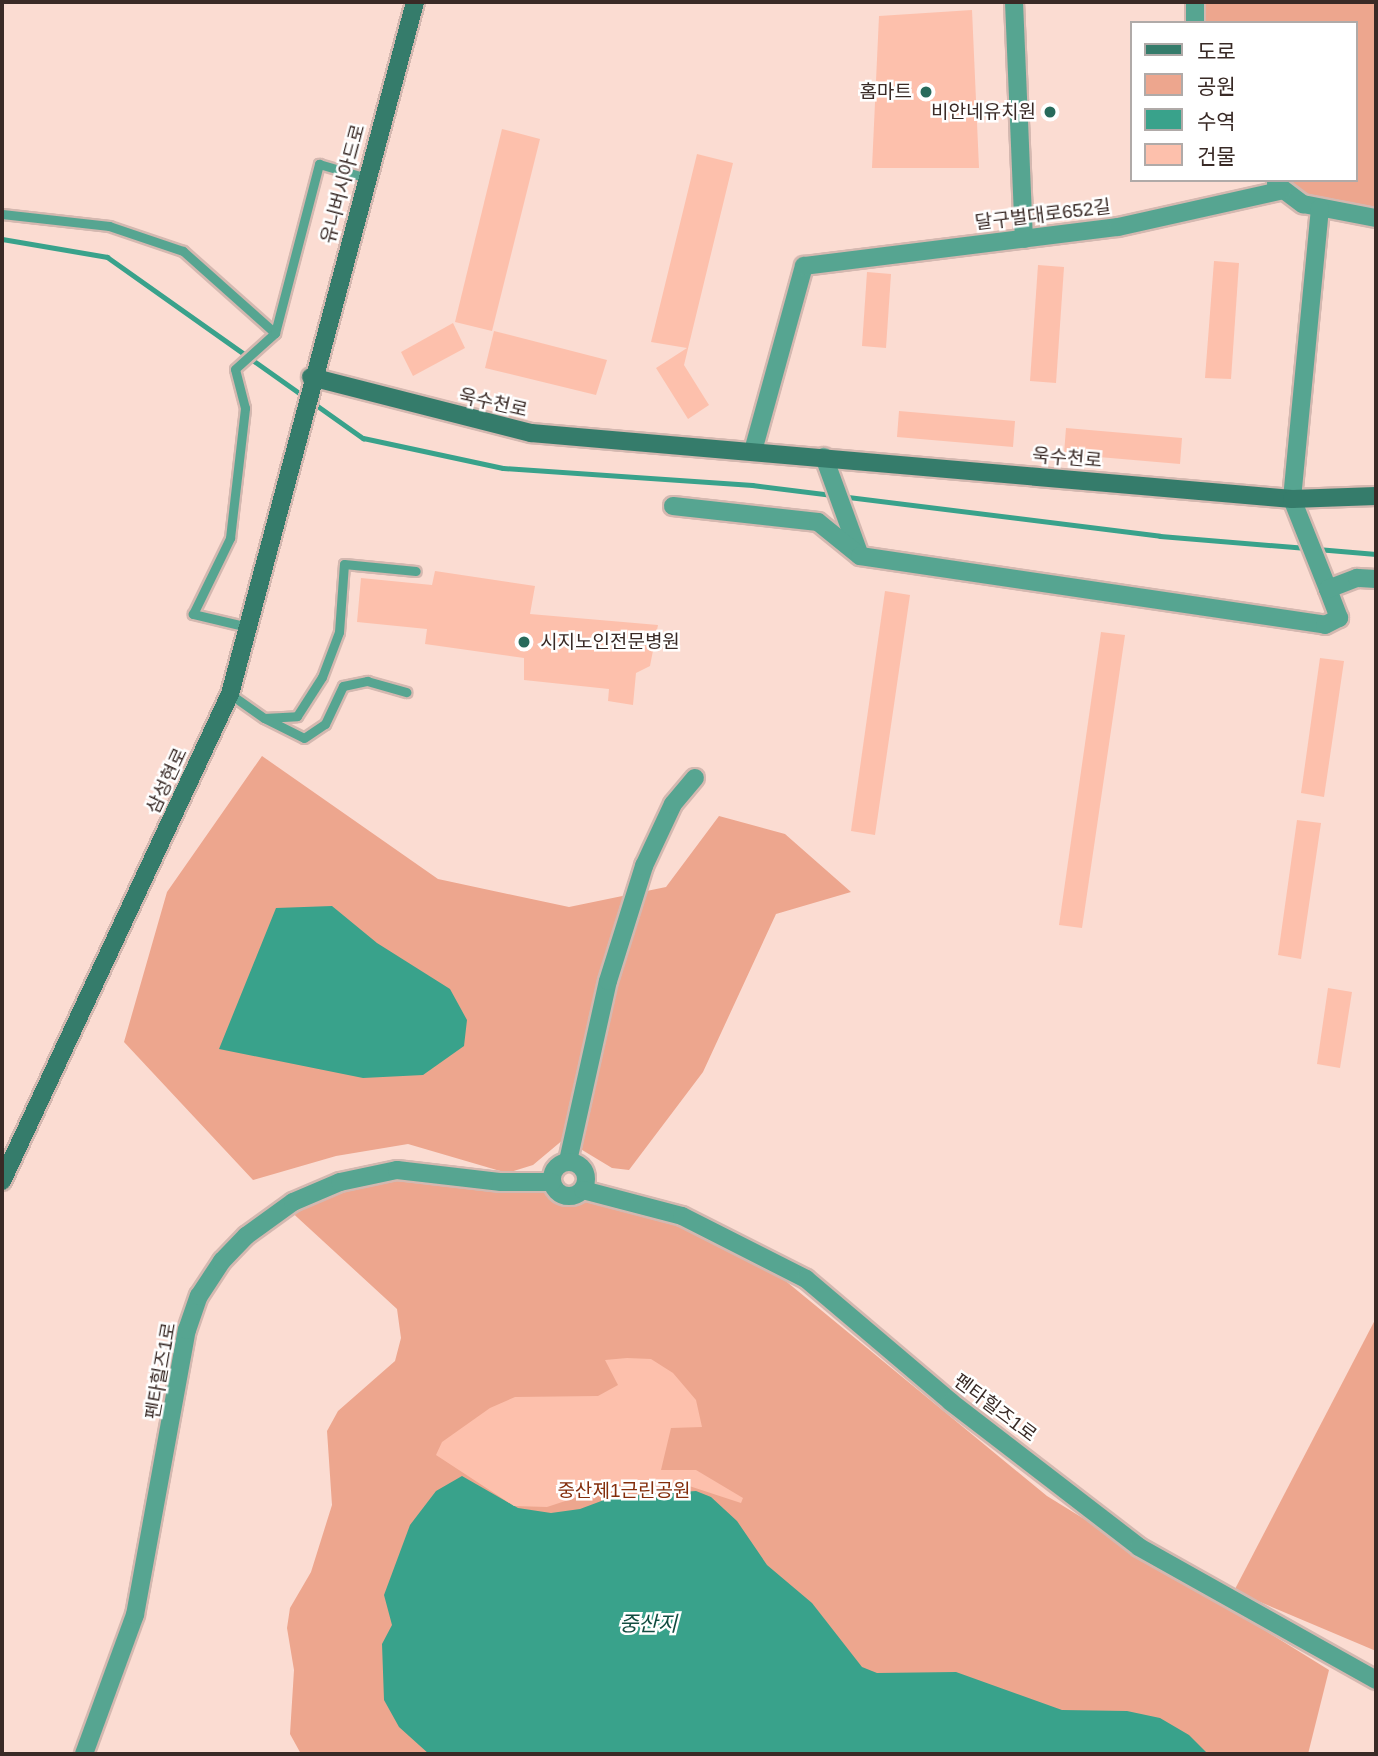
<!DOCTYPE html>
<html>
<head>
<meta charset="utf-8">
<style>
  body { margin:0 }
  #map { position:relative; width:1378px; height:1756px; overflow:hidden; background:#fbdcd2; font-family:Helvetica,"Noto Sans KR",sans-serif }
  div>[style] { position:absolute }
  .green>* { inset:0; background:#eda68e }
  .water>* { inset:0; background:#39a28b }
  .stream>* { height:5px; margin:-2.5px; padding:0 2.5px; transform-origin:2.5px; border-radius:2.5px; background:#39a28b }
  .building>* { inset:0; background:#fdc0ac }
  .roads { filter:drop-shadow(2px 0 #d4b8b0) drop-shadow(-2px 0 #d4b8b0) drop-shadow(0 2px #d4b8b0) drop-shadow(0 -2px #d4b8b0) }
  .service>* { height:9px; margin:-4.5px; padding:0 4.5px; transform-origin:4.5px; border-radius:4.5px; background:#56a591 }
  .minor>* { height:18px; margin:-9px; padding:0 9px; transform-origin:9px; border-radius:9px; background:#56a591 }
  .tertiary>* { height:18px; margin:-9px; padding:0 9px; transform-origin:9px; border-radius:9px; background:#56a591 }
  .tertiary>.ring { margin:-9px; padding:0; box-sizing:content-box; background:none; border:18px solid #56a591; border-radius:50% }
  .secondary>* { height:18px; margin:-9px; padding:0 9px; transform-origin:9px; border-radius:9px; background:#357c6b }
  .dots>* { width:19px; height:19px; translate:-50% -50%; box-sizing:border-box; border:4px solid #fff; border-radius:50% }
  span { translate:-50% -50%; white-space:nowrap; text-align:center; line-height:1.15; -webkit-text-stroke:5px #fff; paint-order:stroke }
  .poi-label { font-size:19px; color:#392a26 }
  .right { translate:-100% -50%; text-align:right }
  .left { translate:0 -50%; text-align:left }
  .street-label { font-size:19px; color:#392a26 }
  .park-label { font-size:19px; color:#832d0b }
  .water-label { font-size:21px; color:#124d41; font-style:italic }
  .frame { position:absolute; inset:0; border:4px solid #392a26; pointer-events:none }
  .legend { position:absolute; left:1130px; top:21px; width:228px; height:161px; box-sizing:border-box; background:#fff; border:2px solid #b0aaa8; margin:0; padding:9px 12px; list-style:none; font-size:21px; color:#392a26 }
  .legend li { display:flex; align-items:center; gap:14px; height:35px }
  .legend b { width:35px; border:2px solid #b0aaa8 }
</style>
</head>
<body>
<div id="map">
  <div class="green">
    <div style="clip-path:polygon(1195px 2px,1376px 2px,1376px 218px,1303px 204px,1271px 180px,1355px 180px,1355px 23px,1195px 23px)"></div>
    <div style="clip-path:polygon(262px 756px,438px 879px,569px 907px,666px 887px,719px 816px,785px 834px,851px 892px,776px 914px,703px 1072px,629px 1170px,612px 1168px,564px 1139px,533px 1165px,507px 1173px,408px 1144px,336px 1156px,253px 1180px,124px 1042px,167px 892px)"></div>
    <div style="clip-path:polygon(397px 1170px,552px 1182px,742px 1245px,1047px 1496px,1329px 1670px,1308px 1754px,301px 1754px,290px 1734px,294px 1670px,287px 1628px,290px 1608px,311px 1572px,332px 1505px,327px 1431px,338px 1411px,395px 1361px,401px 1338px,397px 1309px,286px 1207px)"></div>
    <div style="clip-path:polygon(1376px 1318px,1376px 1651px,1234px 1591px)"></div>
  </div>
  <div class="water">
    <div style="clip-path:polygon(332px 906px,377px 943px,450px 989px,467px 1020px,464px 1046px,423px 1075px,363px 1078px,219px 1049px,276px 908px)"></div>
    <div style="clip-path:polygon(462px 1476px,518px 1508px,551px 1513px,580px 1509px,612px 1497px,696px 1491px,711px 1497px,737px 1521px,767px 1565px,812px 1603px,862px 1667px,877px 1673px,956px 1672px,1062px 1710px,1127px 1711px,1160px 1718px,1189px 1735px,1208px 1754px,429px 1754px,399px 1727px,384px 1700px,382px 1644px,392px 1625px,384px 1595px,410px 1525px,436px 1491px)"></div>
  </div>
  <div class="stream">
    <div style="left:2px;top:239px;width:107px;rotate:9.7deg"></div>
    <div style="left:107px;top:257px;width:314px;rotate:35.3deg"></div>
    <div style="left:363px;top:438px;width:143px;rotate:12.1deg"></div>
    <div style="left:503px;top:468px;width:250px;rotate:3.9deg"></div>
    <div style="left:752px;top:485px;width:411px;rotate:7.1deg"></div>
    <div style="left:1160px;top:536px;width:147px;rotate:4.7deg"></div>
    <div style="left:1317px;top:549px;width:59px;rotate:4.8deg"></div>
  </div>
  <div class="building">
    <div style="clip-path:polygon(972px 10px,979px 168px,872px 168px,879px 16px)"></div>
    <div style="clip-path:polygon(502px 129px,540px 139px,492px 331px,455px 322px)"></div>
    <div style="clip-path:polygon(697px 154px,733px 163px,684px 365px,709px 405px,688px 419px,656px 368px,687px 348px,651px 342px)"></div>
    <div style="clip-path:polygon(1214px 261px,1239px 263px,1231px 379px,1205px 378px)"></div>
    <div style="clip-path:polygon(1038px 265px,1064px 267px,1056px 383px,1030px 381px)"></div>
    <div style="clip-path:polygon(867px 272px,891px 274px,886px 348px,862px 346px)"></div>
    <div style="clip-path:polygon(453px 323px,465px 348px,413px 376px,401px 352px)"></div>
    <div style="clip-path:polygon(494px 331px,607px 360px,596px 395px,485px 368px)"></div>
    <div style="clip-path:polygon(899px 411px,1015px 421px,1013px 447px,897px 437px)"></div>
    <div style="clip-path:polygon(1066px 428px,1182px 438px,1180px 464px,1064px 454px)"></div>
    <div style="clip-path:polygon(435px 571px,535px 586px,530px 614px,658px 625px,650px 666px,636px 673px,633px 705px,608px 701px,609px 689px,524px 680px,524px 658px,425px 644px,427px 629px,357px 622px,361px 578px,432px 585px)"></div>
    <div style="clip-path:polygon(885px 591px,910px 595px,875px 835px,851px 831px)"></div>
    <div style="clip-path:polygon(1101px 632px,1125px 635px,1082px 928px,1059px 925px)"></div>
    <div style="clip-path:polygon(1320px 658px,1344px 661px,1324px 797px,1301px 793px)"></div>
    <div style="clip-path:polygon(1297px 820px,1321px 823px,1301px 959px,1278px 955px)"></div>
    <div style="clip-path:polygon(1328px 988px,1352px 992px,1340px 1068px,1317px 1064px)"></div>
    <div style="clip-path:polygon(627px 1358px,651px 1359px,673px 1373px,696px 1400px,702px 1427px,671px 1428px,661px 1470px,696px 1470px,743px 1498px,741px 1503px,677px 1482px,614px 1485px,547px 1507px,514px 1506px,436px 1455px,442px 1442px,490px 1408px,515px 1397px,598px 1396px,618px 1385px,605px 1360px)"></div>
  </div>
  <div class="roads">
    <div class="service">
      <div style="left:2px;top:214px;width:108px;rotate:6.4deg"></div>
      <div style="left:109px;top:226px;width:78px;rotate:18.7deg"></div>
      <div style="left:183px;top:251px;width:123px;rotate:41.7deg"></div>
      <div style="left:248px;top:627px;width:57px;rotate:-166.7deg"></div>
      <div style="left:193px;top:614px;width:85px;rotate:-64deg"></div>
      <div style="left:230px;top:538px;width:131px;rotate:-83.4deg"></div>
      <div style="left:245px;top:408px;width:40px;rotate:-104.4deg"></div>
      <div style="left:235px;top:369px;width:54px;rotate:-42deg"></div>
      <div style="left:275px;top:333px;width:175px;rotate:-75.4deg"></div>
      <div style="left:319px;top:164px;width:50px;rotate:16.3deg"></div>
      <div style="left:230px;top:694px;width:42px;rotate:35.2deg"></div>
      <div style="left:264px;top:718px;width:33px;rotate:-3deg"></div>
      <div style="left:297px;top:716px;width:46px;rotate:-57.3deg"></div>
      <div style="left:322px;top:677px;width:48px;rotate:-69.3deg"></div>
      <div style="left:339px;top:632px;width:68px;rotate:-85.8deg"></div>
      <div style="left:344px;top:564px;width:72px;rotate:5.6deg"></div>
      <div style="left:266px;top:719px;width:42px;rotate:26.6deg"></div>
      <div style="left:304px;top:738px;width:25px;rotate:-34deg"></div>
      <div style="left:325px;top:724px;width:42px;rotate:-64.7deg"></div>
      <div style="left:343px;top:686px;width:25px;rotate:-12deg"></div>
      <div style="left:367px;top:681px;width:41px;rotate:15.8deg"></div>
    </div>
    <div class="minor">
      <div style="left:1014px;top:2px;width:237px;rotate:87.6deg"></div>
      <div style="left:1195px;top:2px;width:21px;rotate:90deg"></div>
      <div style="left:1276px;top:184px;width:34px;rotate:37deg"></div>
      <div style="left:1303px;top:204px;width:74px;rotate:10.9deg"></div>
      <div style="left:1320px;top:208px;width:292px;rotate:95.5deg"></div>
      <div style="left:1292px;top:499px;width:97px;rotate:68.2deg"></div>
      <div style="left:753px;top:451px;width:192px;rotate:-74.6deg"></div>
      <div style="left:804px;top:266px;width:316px;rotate:-7.1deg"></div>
      <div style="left:1118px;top:227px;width:169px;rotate:-12.6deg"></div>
      <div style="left:824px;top:457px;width:105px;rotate:70deg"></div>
      <div style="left:673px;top:506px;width:146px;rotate:6.3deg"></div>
      <div style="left:818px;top:522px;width:54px;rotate:39deg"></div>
      <div style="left:860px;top:556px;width:470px;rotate:8.4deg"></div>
      <div style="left:1325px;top:625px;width:16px;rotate:-27deg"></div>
      <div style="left:1339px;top:618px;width:31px;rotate:-111deg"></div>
      <div style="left:1328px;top:589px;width:31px;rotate:-21deg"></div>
      <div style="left:1357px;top:578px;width:19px;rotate:3deg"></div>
    </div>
    <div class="tertiary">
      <div style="left:568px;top:1161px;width:184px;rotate:-77.5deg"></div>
      <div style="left:608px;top:981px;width:121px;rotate:-72.6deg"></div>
      <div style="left:644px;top:866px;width:68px;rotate:-64.9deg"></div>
      <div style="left:673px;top:804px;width:34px;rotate:-50deg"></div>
      <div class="ring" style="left:552px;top:1162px;width:16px;height:16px"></div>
      <div style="left:583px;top:1190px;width:102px;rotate:14.7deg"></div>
      <div style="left:682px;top:1216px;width:139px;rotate:26.9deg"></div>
      <div style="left:806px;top:1279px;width:190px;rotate:40.3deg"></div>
      <div style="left:951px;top:1402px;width:237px;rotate:37.6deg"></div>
      <div style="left:1139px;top:1547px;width:272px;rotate:29.3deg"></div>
      <div style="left:84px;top:1754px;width:148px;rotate:-69.9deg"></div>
      <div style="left:135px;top:1615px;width:290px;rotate:-79.7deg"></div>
      <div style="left:187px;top:1330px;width:36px;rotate:-71deg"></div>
      <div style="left:199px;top:1296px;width:42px;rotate:-56.7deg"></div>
      <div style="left:222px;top:1261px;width:35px;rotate:-46deg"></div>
      <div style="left:246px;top:1236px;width:58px;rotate:-35.9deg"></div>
      <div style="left:293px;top:1202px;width:51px;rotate:-23.1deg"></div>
      <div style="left:340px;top:1182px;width:58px;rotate:-11.9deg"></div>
      <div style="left:397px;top:1170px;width:105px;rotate:6.6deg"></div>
      <div style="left:501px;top:1182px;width:51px"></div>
    </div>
    <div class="secondary">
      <div style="left:311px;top:377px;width:227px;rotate:14.3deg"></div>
      <div style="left:531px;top:433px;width:764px;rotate:4.96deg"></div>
      <div style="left:1292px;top:499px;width:84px;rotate:-2deg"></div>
      <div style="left:2px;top:1181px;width:538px;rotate:-64.91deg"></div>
      <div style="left:230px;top:694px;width:716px;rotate:-75.03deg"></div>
    </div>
  </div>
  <div class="dots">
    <div style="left:926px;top:92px;background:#276a5b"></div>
    <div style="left:1050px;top:112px;background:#276a5b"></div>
    <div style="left:524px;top:642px;background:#276a5b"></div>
  </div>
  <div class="poi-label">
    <span class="right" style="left:912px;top:92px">홈마트</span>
    <span class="right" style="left:1036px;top:112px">비안네유치원</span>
    <span class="left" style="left:540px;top:642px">시지노인전문병원</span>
  </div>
  <div class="street-label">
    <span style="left:343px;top:184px;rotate:-75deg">유니버시아드로</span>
    <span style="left:1043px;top:215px;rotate:-7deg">달구벌대로652길</span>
    <span style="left:493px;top:403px;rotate:13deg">욱수천로</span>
    <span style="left:1067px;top:458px;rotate:5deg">욱수천로</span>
    <span style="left:167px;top:781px;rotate:-65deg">삼성현로</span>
    <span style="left:161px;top:1371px;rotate:-80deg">펜타힐즈1로</span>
    <span style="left:995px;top:1408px;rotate:37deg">펜타힐즈1로</span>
  </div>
  <div class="park-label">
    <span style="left:624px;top:1491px">중산제1근린공원</span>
  </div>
  <div class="water-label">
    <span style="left:648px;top:1624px">중산지</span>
  </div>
  <div class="frame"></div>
  <ul class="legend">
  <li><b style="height:9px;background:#357c6b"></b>도로</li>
  <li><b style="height:19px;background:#eda68e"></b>공원</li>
  <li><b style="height:19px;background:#39a28b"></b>수역</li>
  <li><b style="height:19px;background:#fdc0ac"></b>건물</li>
  </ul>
</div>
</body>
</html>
